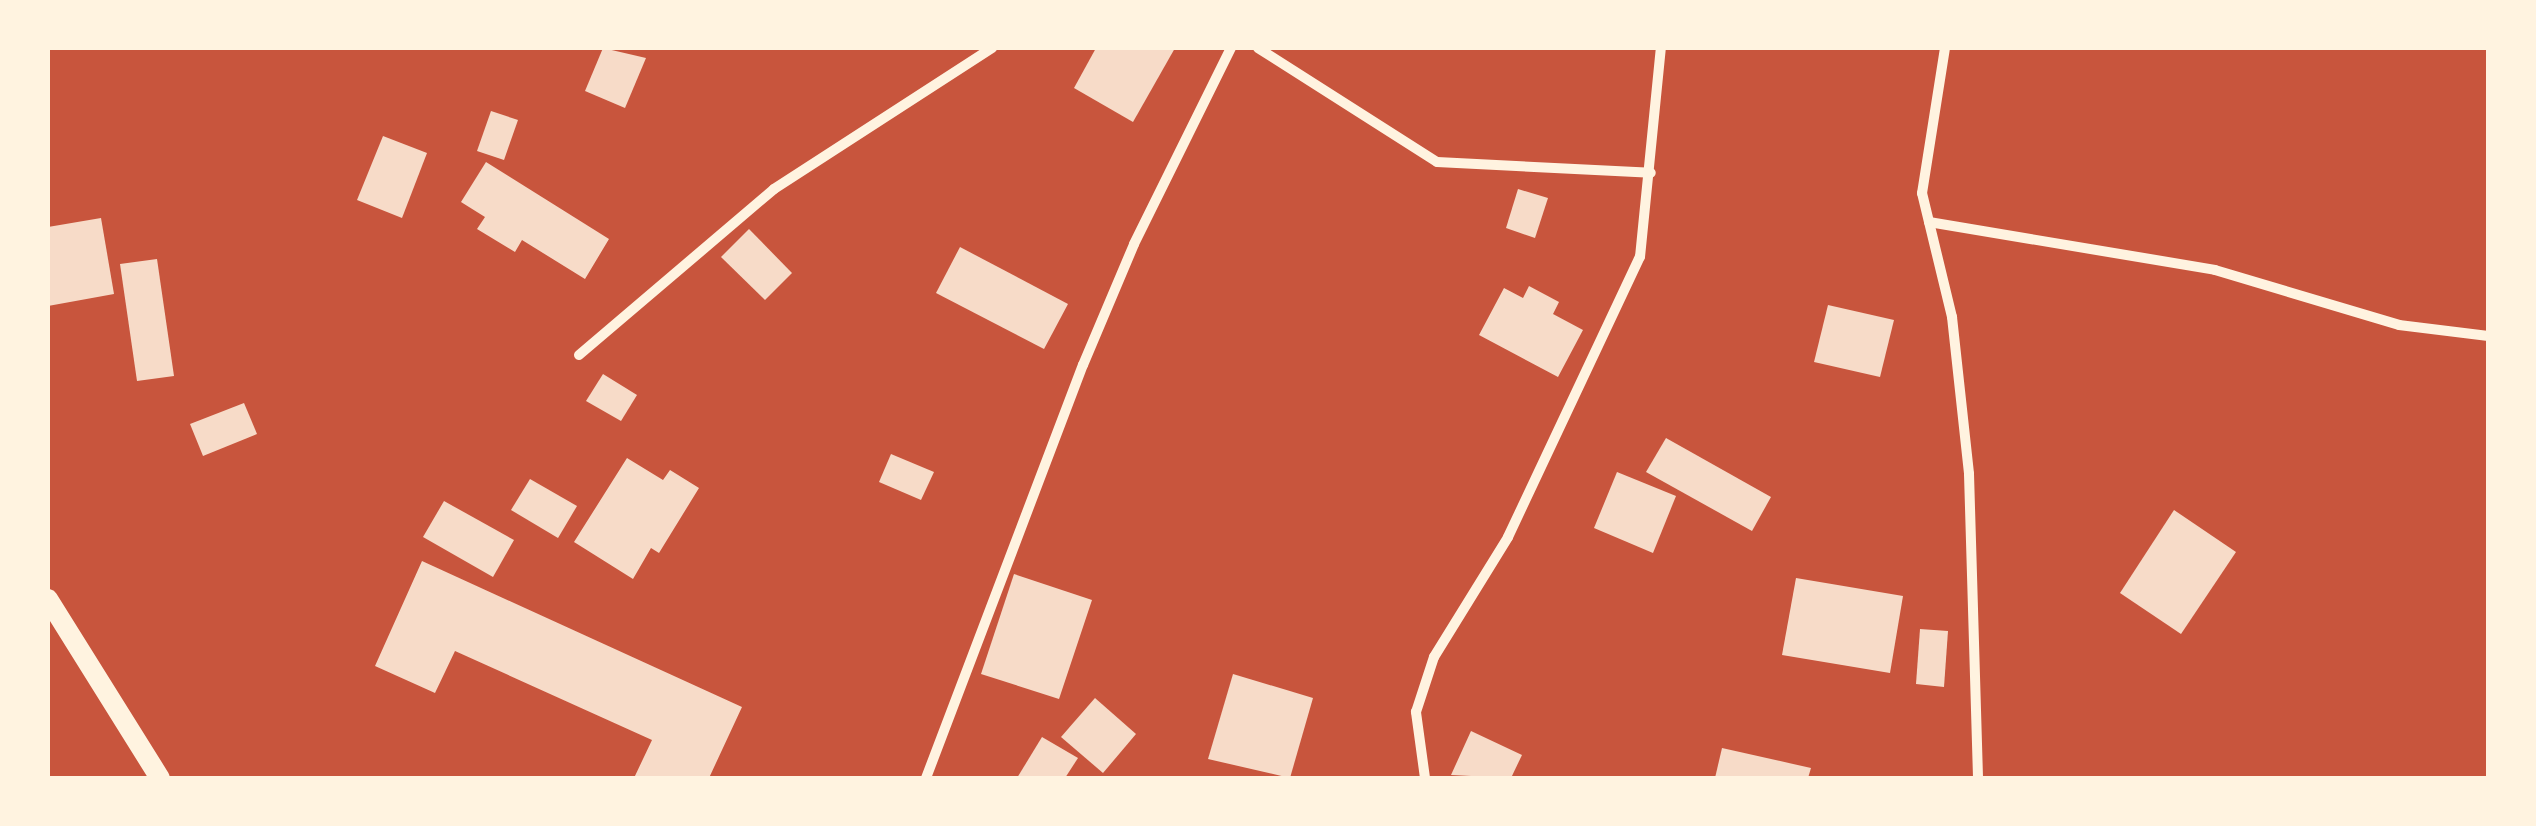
<!DOCTYPE html>
<html>
<head>
<meta charset="utf-8">
<style>
  body { margin:0 }
  #map { position:relative; width:2536px; height:826px; overflow:hidden; background:#c8553d; font-family:"Work Sans",sans-serif }
  div>[style] { position:absolute }
  .building>* { inset:0; background:#f7dbc8 }
  .minor>* { height:10px; margin:-5px; padding:0 5px; transform-origin:5px; border-radius:5px; background:#fff3e0 }
  .secondary>* { height:20px; margin:-10px; padding:0 10px; transform-origin:10px; border-radius:10px; background:#fff3e0 }
  span { translate:-50% -50%; white-space:nowrap; text-align:center; line-height:1.15; -webkit-text-stroke:10px #fff3e0; paint-order:stroke }
  .frame { position:absolute; inset:0; border:50px solid #fff3e0; pointer-events:none }
</style>
</head>
<body>
<div id="map">
  <div class="building">
    <div style="clip-path:polygon(603px 48px,646px 58px,625px 108px,585px 91px)"></div>
    <div style="clip-path:polygon(1096px 48px,1175px 48px,1133px 122px,1074px 88px)"></div>
    <div style="clip-path:polygon(491px 111px,518px 120px,504px 160px,477px 151px)"></div>
    <div style="clip-path:polygon(383px 136px,427px 153px,402px 218px,357px 200px)"></div>
    <div style="clip-path:polygon(486px 162px,609px 239px,585px 279px,522px 240px,515px 252px,477px 229px,485px 217px,461px 202px)"></div>
    <div style="clip-path:polygon(1518px 189px,1548px 198px,1535px 238px,1506px 228px)"></div>
    <div style="clip-path:polygon(101px 218px,114px 294px,48px 306px,48px 227px)"></div>
    <div style="clip-path:polygon(749px 229px,792px 273px,765px 300px,721px 257px)"></div>
    <div style="clip-path:polygon(960px 247px,1068px 304px,1044px 349px,936px 293px)"></div>
    <div style="clip-path:polygon(157px 259px,174px 376px,137px 381px,120px 264px)"></div>
    <div style="clip-path:polygon(1529px 286px,1559px 302px,1553px 314px,1583px 330px,1558px 377px,1479px 335px,1504px 288px,1523px 298px)"></div>
    <div style="clip-path:polygon(1828px 305px,1894px 320px,1880px 377px,1814px 362px)"></div>
    <div style="clip-path:polygon(603px 374px,637px 395px,621px 421px,586px 401px)"></div>
    <div style="clip-path:polygon(244px 403px,257px 434px,203px 456px,190px 424px)"></div>
    <div style="clip-path:polygon(1666px 438px,1771px 497px,1752px 531px,1646px 472px)"></div>
    <div style="clip-path:polygon(891px 454px,934px 472px,921px 500px,879px 482px)"></div>
    <div style="clip-path:polygon(627px 458px,663px 480px,670px 470px,699px 488px,659px 553px,651px 548px,633px 579px,574px 542px)"></div>
    <div style="clip-path:polygon(1617px 472px,1676px 496px,1653px 553px,1594px 528px)"></div>
    <div style="clip-path:polygon(530px 479px,577px 506px,558px 538px,511px 510px)"></div>
    <div style="clip-path:polygon(444px 501px,514px 540px,493px 577px,423px 537px)"></div>
    <div style="clip-path:polygon(2174px 510px,2236px 552px,2181px 634px,2120px 593px)"></div>
    <div style="clip-path:polygon(422px 561px,742px 707px,709px 778px,634px 778px,652px 740px,455px 651px,435px 693px,375px 666px)"></div>
    <div style="clip-path:polygon(1014px 574px,1092px 600px,1059px 699px,981px 674px)"></div>
    <div style="clip-path:polygon(1796px 578px,1903px 596px,1890px 673px,1782px 655px)"></div>
    <div style="clip-path:polygon(1920px 629px,1948px 631px,1944px 687px,1916px 684px)"></div>
    <div style="clip-path:polygon(1233px 674px,1313px 698px,1290px 778px,1208px 759px)"></div>
    <div style="clip-path:polygon(1095px 698px,1136px 734px,1103px 773px,1061px 737px)"></div>
    <div style="clip-path:polygon(1471px 731px,1522px 755px,1511px 778px,1451px 775px)"></div>
    <div style="clip-path:polygon(1042px 737px,1078px 758px,1065px 778px,1017px 778px)"></div>
    <div style="clip-path:polygon(1722px 748px,1811px 768px,1808px 778px,1715px 778px)"></div>
  </div>
  <div class="minor">
    <div style="left:1258px;top:48px;width:212px;rotate:32.5deg"></div>
    <div style="left:1437px;top:162px;width:214px;rotate:2.9deg"></div>
    <div style="left:1945px;top:48px;width:147px;rotate:99deg"></div>
    <div style="left:1922px;top:193px;width:128px;rotate:76.4deg"></div>
    <div style="left:1952px;top:317px;width:158px;rotate:83.8deg"></div>
    <div style="left:1969px;top:474px;width:304px;rotate:88.3deg"></div>
    <div style="left:1929px;top:222px;width:290px;rotate:9.5deg"></div>
    <div style="left:2215px;top:270px;width:192px;rotate:16.6deg"></div>
    <div style="left:2399px;top:325px;width:90px;rotate:7deg"></div>
    <div style="left:579px;top:355px;width:256px;rotate:-40.4deg"></div>
    <div style="left:774px;top:189px;width:260px;rotate:-32.9deg"></div>
    <div style="left:926px;top:778px;width:442px;rotate:-69.2deg"></div>
    <div style="left:1083px;top:365px;width:131px;rotate:-67.1deg"></div>
    <div style="left:1134px;top:244px;width:219px;rotate:-63.7deg"></div>
    <div style="left:1425px;top:778px;width:67px;rotate:-97.8deg"></div>
    <div style="left:1416px;top:712px;width:58px;rotate:-71.9deg"></div>
    <div style="left:1434px;top:657px;width:141px;rotate:-58.3deg"></div>
    <div style="left:1508px;top:537px;width:310px;rotate:-64.8deg"></div>
    <div style="left:1640px;top:257px;width:210px;rotate:-84.3deg"></div>
  </div>
  <div class="secondary">
    <div style="left:48px;top:599px;width:211px;rotate:58deg"></div>
  </div>
  <div class="frame"></div>
</div>
</body>
</html>
